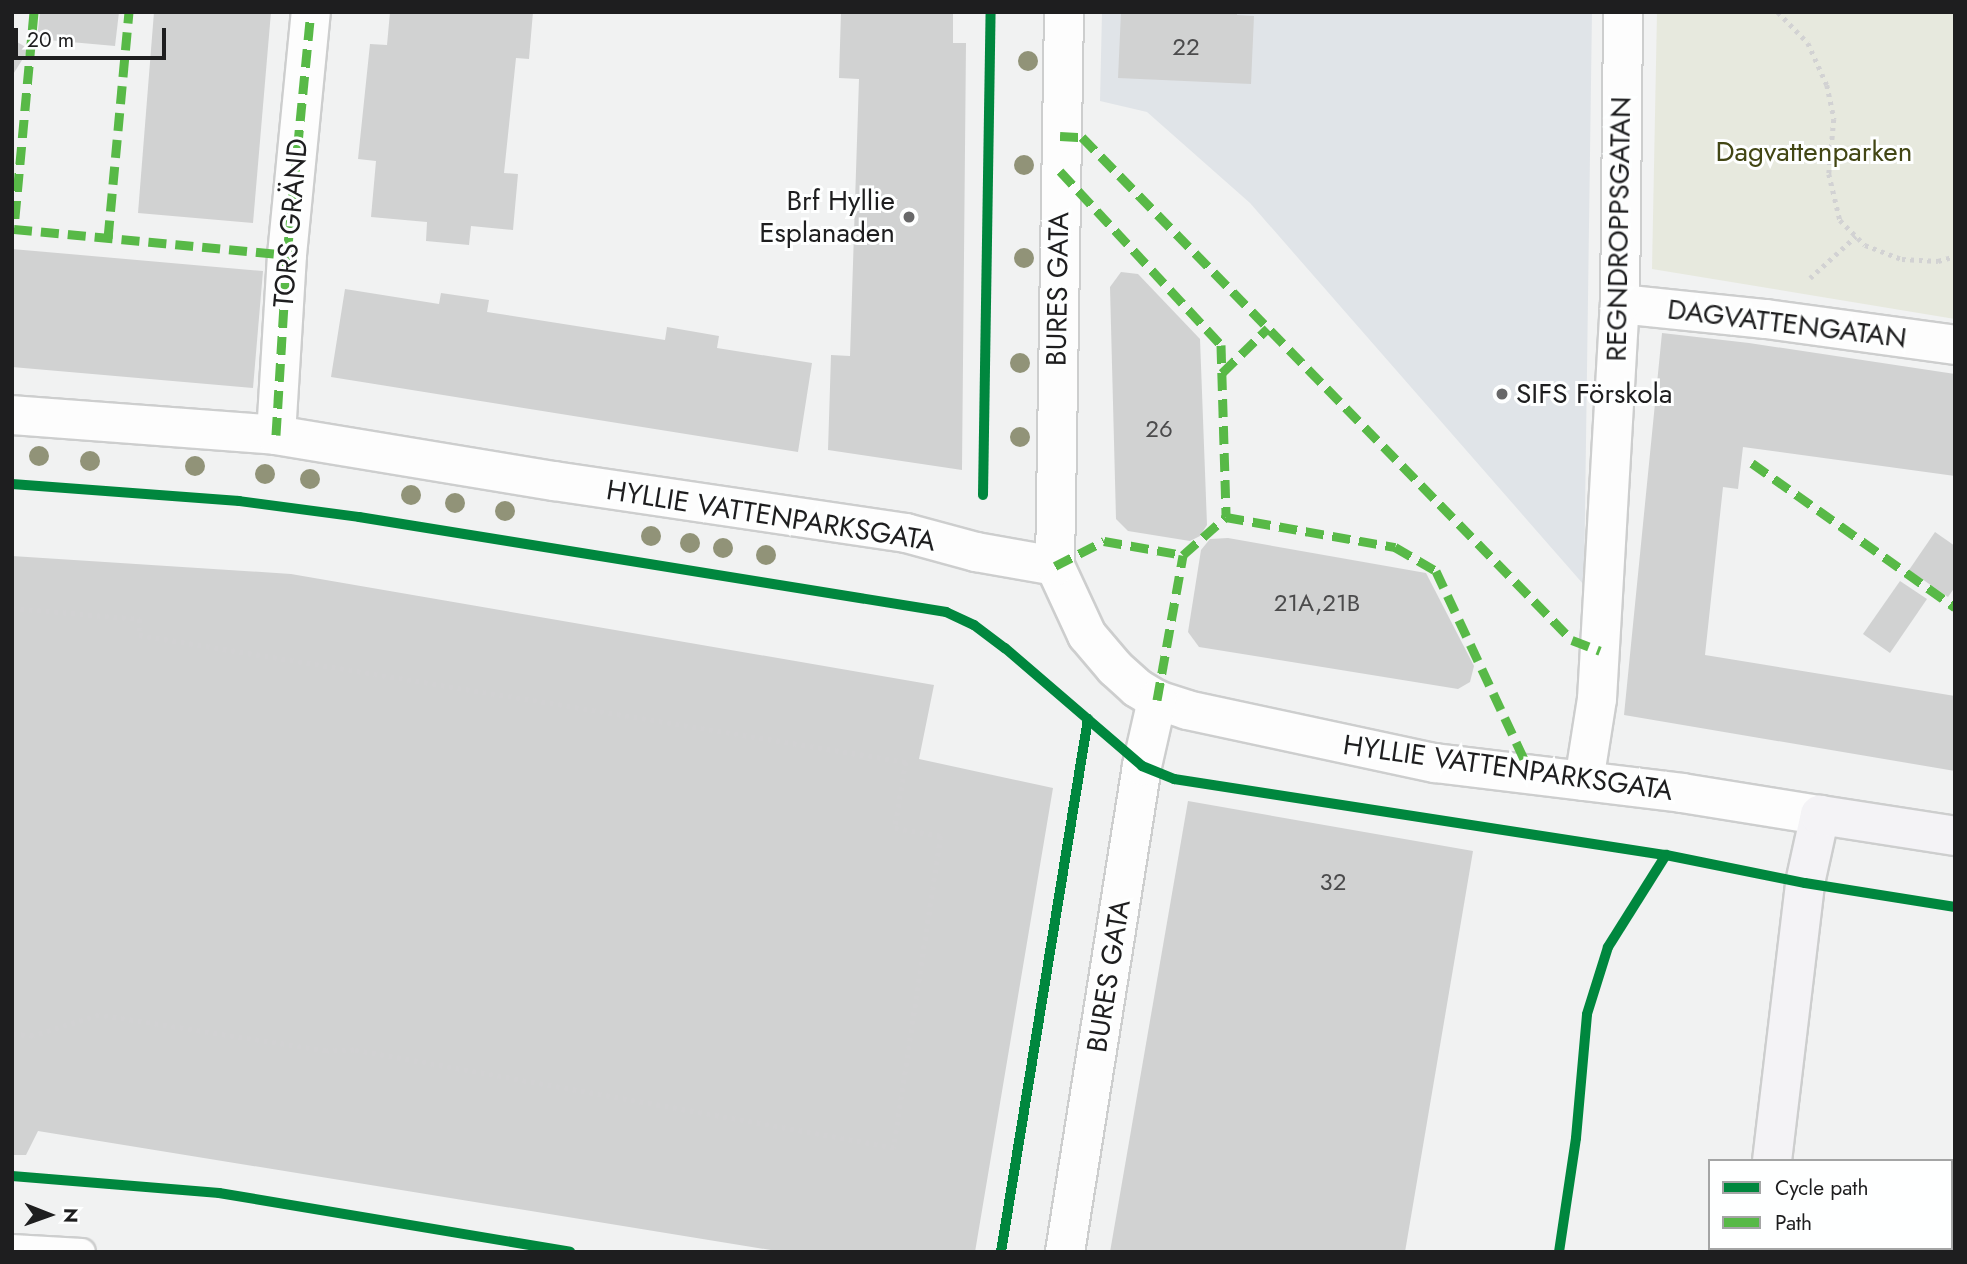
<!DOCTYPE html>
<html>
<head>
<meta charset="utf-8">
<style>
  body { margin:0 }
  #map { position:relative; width:1967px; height:1264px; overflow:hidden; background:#f1f2f2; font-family:Jost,sans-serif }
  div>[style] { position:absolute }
  .built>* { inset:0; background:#e0e4e8 }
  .green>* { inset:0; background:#e7e9de }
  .building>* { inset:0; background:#d1d2d2 }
  .path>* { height:4.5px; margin-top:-2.25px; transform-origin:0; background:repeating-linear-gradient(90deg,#d2d2d3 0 3.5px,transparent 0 8.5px) }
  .roads { filter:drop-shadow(2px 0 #cdcece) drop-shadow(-2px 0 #cdcece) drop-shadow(0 2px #cdcece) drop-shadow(0 -2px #cdcece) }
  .lane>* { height:26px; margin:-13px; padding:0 13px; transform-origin:13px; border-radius:13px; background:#fdfdfd }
  .street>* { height:38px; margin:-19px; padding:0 19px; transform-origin:19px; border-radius:19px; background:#fdfdfd }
  .secondary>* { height:38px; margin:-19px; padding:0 19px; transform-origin:19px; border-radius:19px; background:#f4f3f6 }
  .quiet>* { height:9px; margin-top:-4.5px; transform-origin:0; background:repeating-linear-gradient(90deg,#58b947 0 18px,transparent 0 27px) }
  .cycleway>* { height:10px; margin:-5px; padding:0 5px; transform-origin:5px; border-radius:5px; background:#00873e }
  .trees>* { width:20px; height:20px; margin:-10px; border-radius:50%; background:#919378 }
  .dots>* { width:19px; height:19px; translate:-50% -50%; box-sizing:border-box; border:4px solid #feffff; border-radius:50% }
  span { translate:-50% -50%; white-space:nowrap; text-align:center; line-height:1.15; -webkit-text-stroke:6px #feffff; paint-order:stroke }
  .number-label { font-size:24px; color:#4b4b4c }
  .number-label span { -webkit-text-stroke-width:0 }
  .park-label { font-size:28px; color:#424614 }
  .poi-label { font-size:28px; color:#1e1e1f }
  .right { translate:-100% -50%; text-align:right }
  .left { translate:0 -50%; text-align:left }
  .street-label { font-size:28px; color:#1e1e1f }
  .frame { position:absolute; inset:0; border:14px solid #1e1e1f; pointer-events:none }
  .legend { position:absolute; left:1708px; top:1159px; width:245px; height:91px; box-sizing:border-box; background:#feffff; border:2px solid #a4a5a5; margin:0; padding:9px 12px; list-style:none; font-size:21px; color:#1e1e1f }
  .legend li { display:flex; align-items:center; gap:14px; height:35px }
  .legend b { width:35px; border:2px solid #a4a5a5 }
  .north { position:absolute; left:14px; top:1180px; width:70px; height:70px; -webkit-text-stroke:5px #feffff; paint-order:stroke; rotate:91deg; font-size:19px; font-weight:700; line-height:28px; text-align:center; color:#1e1e1f }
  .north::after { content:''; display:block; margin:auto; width:24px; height:32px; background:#1e1e1f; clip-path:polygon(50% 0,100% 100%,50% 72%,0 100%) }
  .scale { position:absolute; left:14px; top:28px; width:152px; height:32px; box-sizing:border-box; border:4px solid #1e1e1f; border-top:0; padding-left:9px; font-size:21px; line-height:24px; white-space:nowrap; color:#1e1e1f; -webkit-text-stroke:5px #feffff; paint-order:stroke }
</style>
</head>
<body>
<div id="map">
  <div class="built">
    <div style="clip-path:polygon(1102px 12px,1592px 12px,1584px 585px,1250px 203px,1147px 112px,1100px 101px)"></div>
  </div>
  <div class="green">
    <div style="clip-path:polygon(1657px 12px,1955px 12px,1955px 319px,1652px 269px)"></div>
  </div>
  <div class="building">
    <div style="clip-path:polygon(40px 12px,119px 12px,115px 46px,37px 39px)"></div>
    <div style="clip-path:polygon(154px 12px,271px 12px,253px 223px,138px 213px)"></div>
    <div style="clip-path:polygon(390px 12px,533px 12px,529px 59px,516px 58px,504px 173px,518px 174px,513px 230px,471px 226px,469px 245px,426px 241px,427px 222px,371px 217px,376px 161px,358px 159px,370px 44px,387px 45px)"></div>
    <div style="clip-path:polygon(841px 12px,953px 12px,953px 43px,966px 43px,962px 470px,828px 450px,831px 355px,850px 356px,859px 79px,839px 78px)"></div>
    <div style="clip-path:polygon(1121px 12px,1237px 12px,1237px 15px,1254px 16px,1251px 84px,1118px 78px)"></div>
    <div style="clip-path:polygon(12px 39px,29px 49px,12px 76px)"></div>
    <div style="clip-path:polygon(12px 249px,263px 271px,253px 388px,12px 367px)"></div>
    <div style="clip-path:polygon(1121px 272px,1138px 274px,1200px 339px,1207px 525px,1200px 536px,1190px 541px,1128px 531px,1116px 519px,1110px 287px)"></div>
    <div style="clip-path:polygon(345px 289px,439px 304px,441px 293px,489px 300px,487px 312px,665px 340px,667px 327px,719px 336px,717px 348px,812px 363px,798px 452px,331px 377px)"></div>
    <div style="clip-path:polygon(1662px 333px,1749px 343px,1955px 374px,1955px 476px,1743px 447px,1738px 489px,1723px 487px,1705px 655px,1955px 696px,1955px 771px,1624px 715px)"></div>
    <div style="clip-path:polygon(1935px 532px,1955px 546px,1955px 587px,1948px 597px,1909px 570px)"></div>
    <div style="clip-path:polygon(1228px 538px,1426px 573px,1474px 666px,1470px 682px,1458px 689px,1199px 647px,1188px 632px,1201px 550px,1210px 539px)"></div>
    <div style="clip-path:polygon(12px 556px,291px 574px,934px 685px,919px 759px,1053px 788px,975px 1252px,783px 1252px,38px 1131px,26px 1155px,12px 1155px)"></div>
    <div style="clip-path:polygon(1900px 581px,1927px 599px,1890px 653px,1863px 634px)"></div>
    <div style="clip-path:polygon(1188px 801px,1473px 851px,1405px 1252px,1110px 1252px)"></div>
  </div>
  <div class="path">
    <div style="left:1778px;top:12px;width:43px;rotate:45.9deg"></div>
    <div style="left:1808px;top:43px;width:46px;rotate:65.7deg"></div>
    <div style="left:1827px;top:85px;width:35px;rotate:78deg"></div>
    <div style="left:1834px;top:119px;width:55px;rotate:95.2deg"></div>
    <div style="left:1829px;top:174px;width:47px;rotate:76.6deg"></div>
    <div style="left:1840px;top:220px;width:35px;rotate:45deg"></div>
    <div style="left:1865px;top:245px;width:40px;rotate:21deg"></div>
    <div style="left:1902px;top:259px;width:36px;rotate:3deg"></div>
    <div style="left:1938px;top:261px;width:18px;rotate:-16deg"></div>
    <div style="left:1810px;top:278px;width:62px;rotate:-42.4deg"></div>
    <div style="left:12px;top:608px;width:128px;rotate:4.9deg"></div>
    <div style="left:140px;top:619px;width:16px;rotate:94deg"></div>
    <div style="left:139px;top:635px;width:777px;rotate:9.4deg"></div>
    <div style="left:906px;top:762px;width:67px;rotate:99.5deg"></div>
    <div style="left:895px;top:828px;width:47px;rotate:9.9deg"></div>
    <div style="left:941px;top:836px;width:316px;rotate:98.6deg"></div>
    <div style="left:894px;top:1148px;width:549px;rotate:-169.71deg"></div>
    <div style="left:354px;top:1050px;width:28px;rotate:178deg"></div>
    <div style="left:326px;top:1051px;width:230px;rotate:-171deg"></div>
    <div style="left:99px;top:1015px;width:69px;rotate:162.3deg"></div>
    <div style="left:33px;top:1036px;width:21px;rotate:-175deg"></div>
  </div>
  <div class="roads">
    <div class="lane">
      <div style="left:12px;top:1248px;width:70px;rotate:3.3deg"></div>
    </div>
    <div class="street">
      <div style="left:1620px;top:304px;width:147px;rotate:5.9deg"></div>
      <div style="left:1766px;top:319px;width:191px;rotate:7.8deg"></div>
      <div style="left:12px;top:415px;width:265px;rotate:4.3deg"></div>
      <div style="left:276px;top:435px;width:282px;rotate:9.4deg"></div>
      <div style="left:554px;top:481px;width:356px;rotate:8.4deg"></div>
      <div style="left:906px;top:533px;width:73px;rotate:15.2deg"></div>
      <div style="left:976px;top:552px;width:80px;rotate:10deg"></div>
      <div style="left:1055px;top:566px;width:76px;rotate:65.1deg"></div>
      <div style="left:1087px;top:635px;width:43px;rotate:49.7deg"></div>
      <div style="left:1115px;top:668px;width:30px;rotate:42deg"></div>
      <div style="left:1137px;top:688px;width:23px;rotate:31deg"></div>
      <div style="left:1157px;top:700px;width:32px;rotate:18deg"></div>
      <div style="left:1187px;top:710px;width:254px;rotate:12.1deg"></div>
      <div style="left:1435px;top:763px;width:249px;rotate:6.9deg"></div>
      <div style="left:1682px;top:793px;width:140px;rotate:9.1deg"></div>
      <div style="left:276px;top:435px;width:180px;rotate:-86.5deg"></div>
      <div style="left:287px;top:255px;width:244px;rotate:-84.4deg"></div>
      <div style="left:1055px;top:566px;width:554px;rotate:-89.07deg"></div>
      <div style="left:1584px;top:781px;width:83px;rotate:-81deg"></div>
      <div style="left:1597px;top:699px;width:396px;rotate:-86.7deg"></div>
      <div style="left:1620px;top:304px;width:292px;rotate:-89.4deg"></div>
      <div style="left:1065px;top:1252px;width:492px;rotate:-81deg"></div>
      <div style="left:1142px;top:766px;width:68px;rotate:-77.2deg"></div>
    </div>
    <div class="secondary">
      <div style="left:1772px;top:1161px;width:280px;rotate:-83.2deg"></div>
      <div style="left:1805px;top:883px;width:70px;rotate:-77.6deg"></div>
      <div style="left:1820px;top:815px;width:137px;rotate:8.8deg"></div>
      <div style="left:1775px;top:1248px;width:4px;rotate:76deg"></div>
    </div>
  </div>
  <div class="quiet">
    <div style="left:34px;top:12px;width:218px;rotate:95.3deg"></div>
    <div style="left:14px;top:229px;width:274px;rotate:5.4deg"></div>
    <div style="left:1060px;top:136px;width:22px;rotate:3deg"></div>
    <div style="left:1082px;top:137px;width:702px;rotate:45.75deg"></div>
    <div style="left:1572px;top:640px;width:30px;rotate:21deg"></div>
    <div style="left:1060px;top:171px;width:237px;rotate:47.2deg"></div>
    <div style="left:1221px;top:345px;width:172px;rotate:88.3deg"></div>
    <div style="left:1226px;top:517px;width:172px;rotate:10.1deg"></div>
    <div style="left:1395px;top:547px;width:48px;rotate:30.3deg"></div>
    <div style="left:1436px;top:571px;width:224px;rotate:64.9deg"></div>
    <div style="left:108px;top:238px;width:227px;rotate:-84.7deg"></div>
    <div style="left:1222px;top:373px;width:64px;rotate:-44.4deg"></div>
    <div style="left:276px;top:435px;width:180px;rotate:-86.5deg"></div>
    <div style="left:287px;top:255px;width:244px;rotate:-84.4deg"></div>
    <div style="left:1752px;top:463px;width:249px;rotate:35.4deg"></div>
    <div style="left:1055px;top:566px;width:55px;rotate:-27deg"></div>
    <div style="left:1104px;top:541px;width:80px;rotate:10deg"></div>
    <div style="left:1157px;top:700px;width:147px;rotate:-79.8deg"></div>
    <div style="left:1183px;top:555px;width:57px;rotate:-41.5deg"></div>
  </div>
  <div class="cycleway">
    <div style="left:12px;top:484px;width:228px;rotate:4.3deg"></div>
    <div style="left:239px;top:501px;width:121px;rotate:7.6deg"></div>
    <div style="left:359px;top:517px;width:595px;rotate:9.19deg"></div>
    <div style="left:946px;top:612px;width:31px;rotate:25deg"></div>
    <div style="left:974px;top:625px;width:39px;rotate:37deg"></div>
    <div style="left:1005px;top:648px;width:181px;rotate:40.7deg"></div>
    <div style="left:1142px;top:766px;width:35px;rotate:22deg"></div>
    <div style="left:1174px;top:779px;width:498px;rotate:8.8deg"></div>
    <div style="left:1666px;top:855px;width:142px;rotate:11.4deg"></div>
    <div style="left:1805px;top:883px;width:152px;rotate:9.1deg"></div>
    <div style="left:983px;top:495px;width:483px;rotate:-89.1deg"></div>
    <div style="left:12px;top:1176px;width:208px;rotate:4.7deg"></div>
    <div style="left:219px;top:1193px;width:356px;rotate:9.5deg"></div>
    <div style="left:1001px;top:1252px;width:540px;rotate:-80.73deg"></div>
    <div style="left:1559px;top:1252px;width:115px;rotate:-81.5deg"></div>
    <div style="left:1576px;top:1138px;width:124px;rotate:-84.9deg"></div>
    <div style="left:1587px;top:1014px;width:70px;rotate:-72.6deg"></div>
    <div style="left:1608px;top:947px;width:109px;rotate:-57.8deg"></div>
  </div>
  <div class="trees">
    <div style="left:1028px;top:61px"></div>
    <div style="left:1024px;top:165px"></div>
    <div style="left:1024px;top:258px"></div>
    <div style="left:1020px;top:363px"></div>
    <div style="left:1020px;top:437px"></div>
    <div style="left:39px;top:456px"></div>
    <div style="left:90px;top:461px"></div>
    <div style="left:195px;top:466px"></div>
    <div style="left:265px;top:474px"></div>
    <div style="left:310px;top:479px"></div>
    <div style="left:411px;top:495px"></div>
    <div style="left:455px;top:503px"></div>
    <div style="left:505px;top:511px"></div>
    <div style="left:651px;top:536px"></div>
    <div style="left:690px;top:543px"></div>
    <div style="left:723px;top:548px"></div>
    <div style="left:766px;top:555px"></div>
  </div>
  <div class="dots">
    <div style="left:909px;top:217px;background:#686869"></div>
    <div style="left:1502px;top:394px;background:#686869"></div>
  </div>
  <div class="number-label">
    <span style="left:1186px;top:47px">22</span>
    <span style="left:1159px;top:429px">26</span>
    <span style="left:1317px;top:603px">21A,21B</span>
    <span style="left:1333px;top:882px">32</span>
  </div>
  <div class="park-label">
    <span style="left:1814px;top:152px">Dagvattenparken</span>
  </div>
  <div class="poi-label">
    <span class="right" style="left:895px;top:217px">Brf Hyllie<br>Esplanaden</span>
    <span class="left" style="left:1516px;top:394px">SIFS Förskola</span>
  </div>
  <div class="street-label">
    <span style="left:291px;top:223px;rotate:-85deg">TORS GRÄND</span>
    <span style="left:1619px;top:229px;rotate:-89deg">REGNDROPPSGATAN</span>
    <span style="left:1058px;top:289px;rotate:-89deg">BURES GATA</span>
    <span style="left:1787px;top:324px;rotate:7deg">DAGVATTENGATAN</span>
    <span style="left:771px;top:516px;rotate:9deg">HYLLIE VATTENPARKSGATA</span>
    <span style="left:1508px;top:768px;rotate:8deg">HYLLIE VATTENPARKSGATA</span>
    <span style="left:1109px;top:976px;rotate:-81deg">BURES GATA</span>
  </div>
  <div class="frame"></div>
  <ul class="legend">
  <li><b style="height:9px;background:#00873e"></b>Cycle path</li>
  <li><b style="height:9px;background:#58b947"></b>Path</li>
  </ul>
  <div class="north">N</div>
  <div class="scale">20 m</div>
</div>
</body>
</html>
